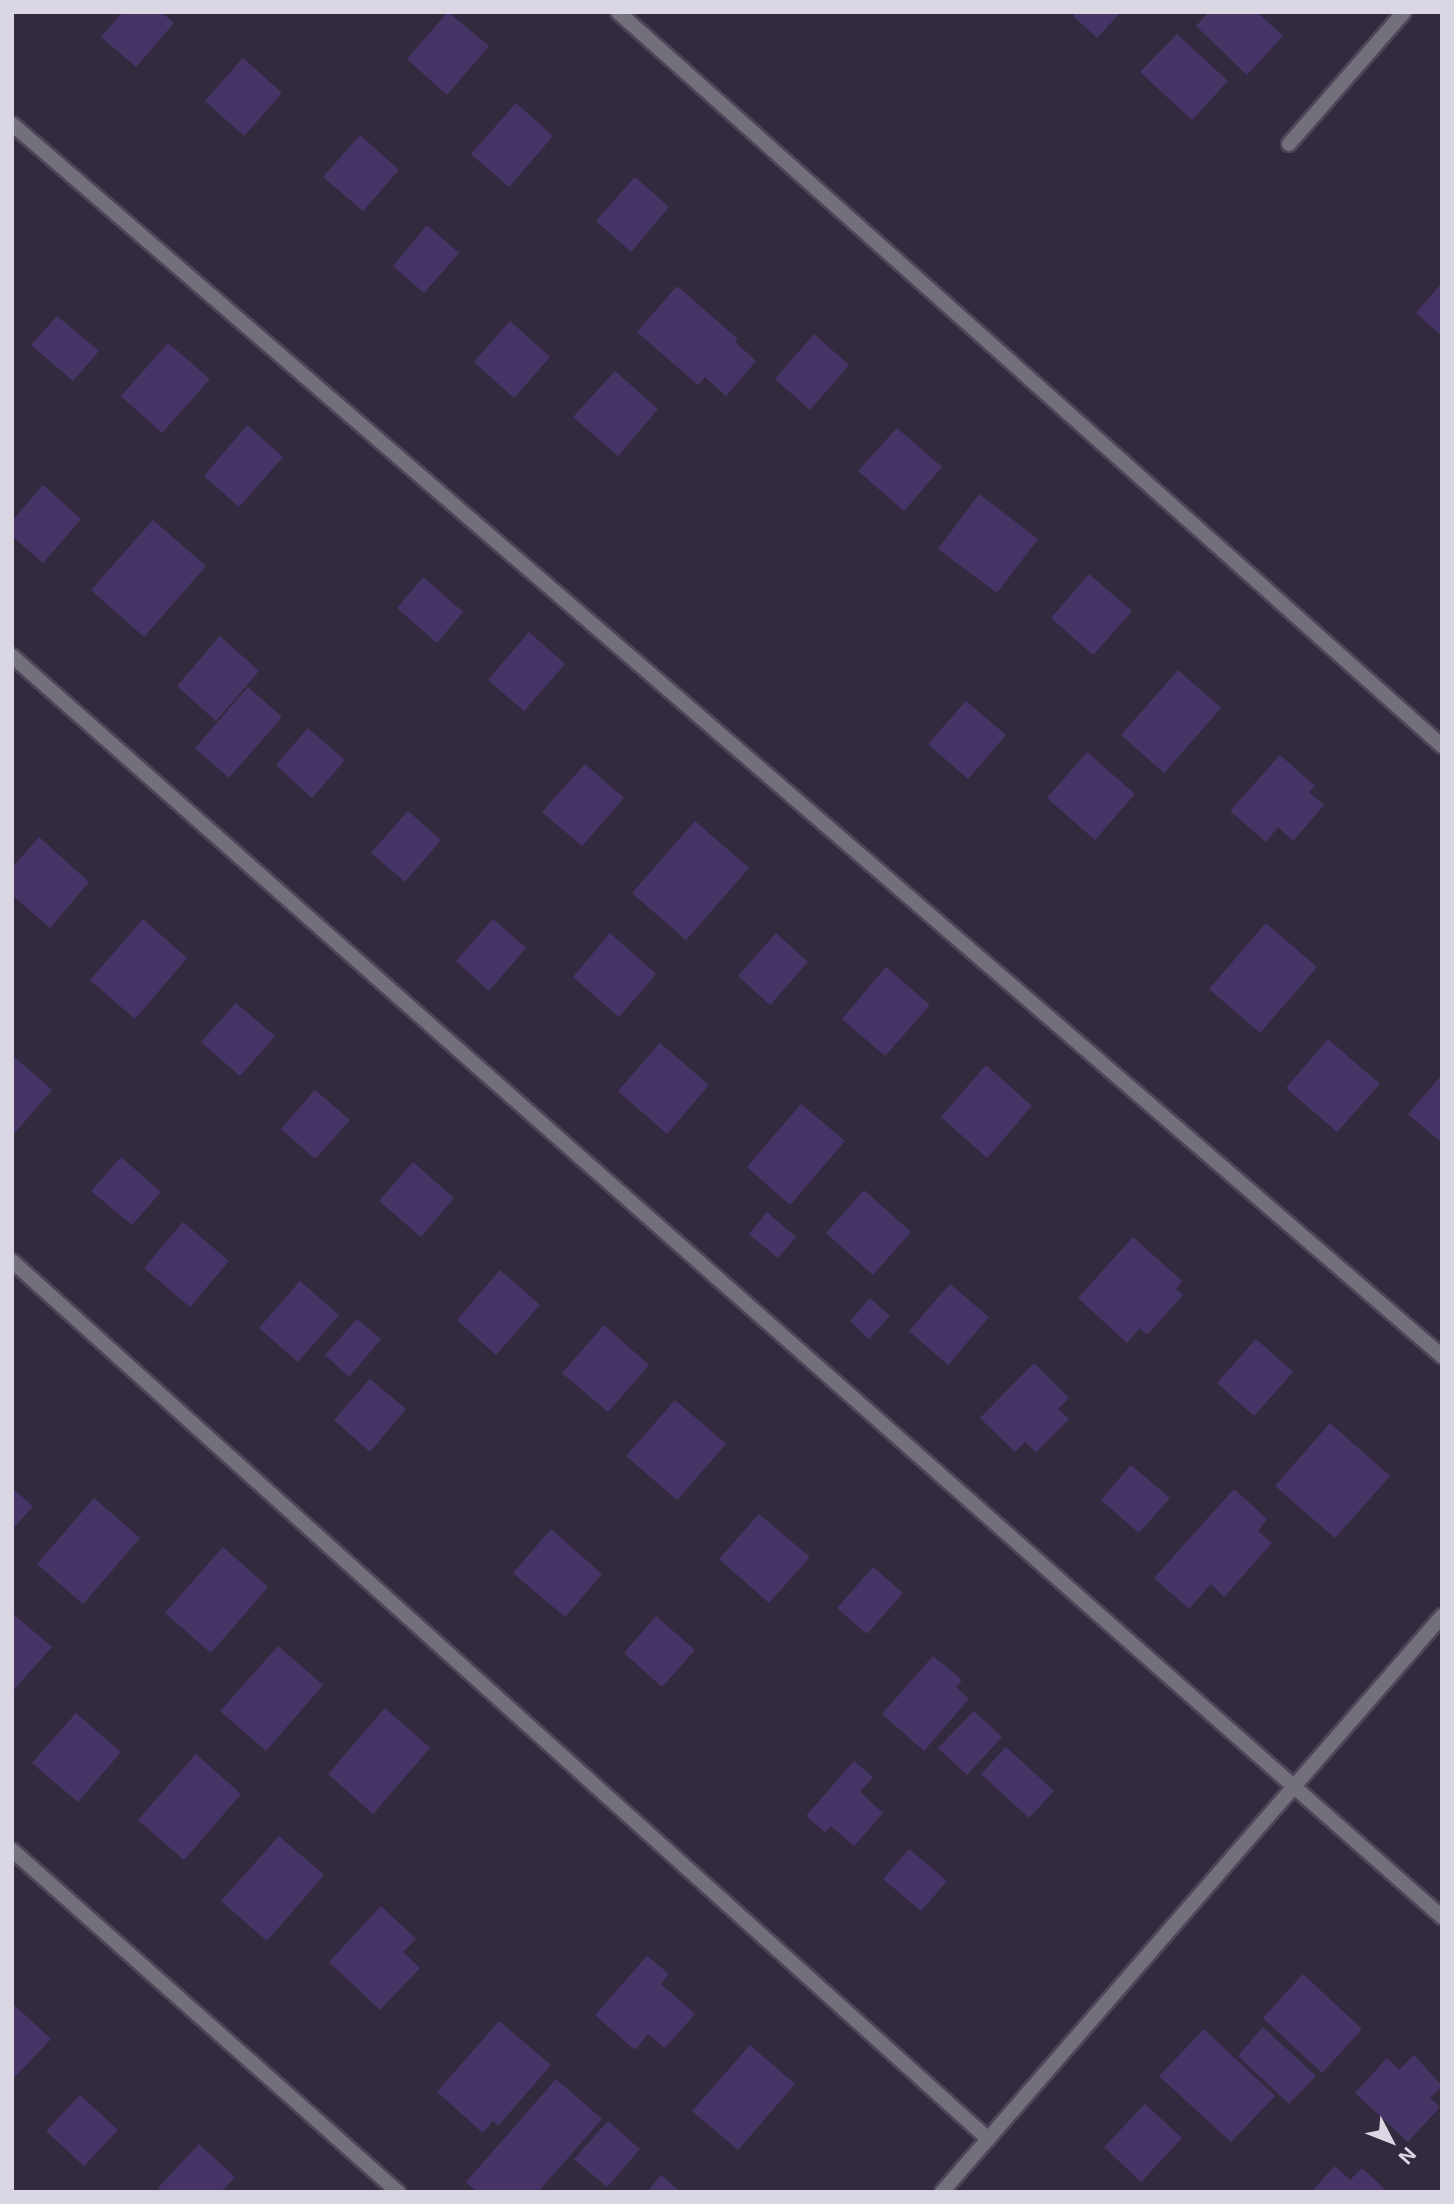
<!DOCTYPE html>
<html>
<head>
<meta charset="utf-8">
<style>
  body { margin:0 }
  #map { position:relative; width:1454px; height:2204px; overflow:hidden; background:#322b3f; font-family:Inter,sans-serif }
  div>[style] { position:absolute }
  .building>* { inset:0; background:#473466 }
  .roads { filter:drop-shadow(2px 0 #4d4659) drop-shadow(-2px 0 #4d4659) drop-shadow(0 2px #4d4659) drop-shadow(0 -2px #4d4659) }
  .street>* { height:14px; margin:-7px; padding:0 7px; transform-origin:7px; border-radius:7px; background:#74707b }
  span { translate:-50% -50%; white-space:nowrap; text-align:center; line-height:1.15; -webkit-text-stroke:7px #322b3f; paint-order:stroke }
  .frame { position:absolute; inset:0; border:14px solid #dad6e3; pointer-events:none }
  .north { position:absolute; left:1356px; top:2106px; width:70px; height:70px; -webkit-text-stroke:5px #322b3f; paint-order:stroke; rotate:132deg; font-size:19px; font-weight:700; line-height:28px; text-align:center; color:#dad6e3 }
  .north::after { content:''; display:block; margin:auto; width:24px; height:32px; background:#dad6e3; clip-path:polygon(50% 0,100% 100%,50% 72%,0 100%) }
</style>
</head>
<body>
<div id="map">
  <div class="building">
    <div style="clip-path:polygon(123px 12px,161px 12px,174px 23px,136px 67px,101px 37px)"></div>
    <div style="clip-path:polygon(448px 12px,489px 46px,447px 95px,407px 59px)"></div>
    <div style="clip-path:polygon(1077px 12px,1121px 12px,1097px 38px,1073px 16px)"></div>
    <div style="clip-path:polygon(1209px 12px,1257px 12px,1283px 36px,1247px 75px,1196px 26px)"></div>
    <div style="clip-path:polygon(1177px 34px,1228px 81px,1192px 120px,1140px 72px)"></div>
    <div style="clip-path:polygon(243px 58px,282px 93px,244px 136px,205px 101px)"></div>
    <div style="clip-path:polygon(516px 103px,553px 136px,509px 187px,471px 154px)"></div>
    <div style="clip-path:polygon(360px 135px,399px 170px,363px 211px,323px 177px)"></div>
    <div style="clip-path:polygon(635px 177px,669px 207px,631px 252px,596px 221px)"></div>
    <div style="clip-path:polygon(427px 225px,459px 253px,424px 293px,393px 266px)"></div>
    <div style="clip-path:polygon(1442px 283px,1442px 336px,1416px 313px)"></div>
    <div style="clip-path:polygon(677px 286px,738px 339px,735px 342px,756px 361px,726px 396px,705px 377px,698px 385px,637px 332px)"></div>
    <div style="clip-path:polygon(57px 316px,99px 351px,73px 381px,31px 345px)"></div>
    <div style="clip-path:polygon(510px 321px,550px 357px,514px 398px,474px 362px)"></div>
    <div style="clip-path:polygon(814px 334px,849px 365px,810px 410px,775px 379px)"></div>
    <div style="clip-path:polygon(168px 343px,210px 379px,162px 433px,121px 396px)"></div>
    <div style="clip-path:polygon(615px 371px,658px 409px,618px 456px,573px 417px)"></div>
    <div style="clip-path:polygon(247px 425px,283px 457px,239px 507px,204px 476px)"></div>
    <div style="clip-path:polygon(897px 428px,942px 467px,904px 511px,858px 471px)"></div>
    <div style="clip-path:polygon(43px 485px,81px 519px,43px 563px,12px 536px,12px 521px)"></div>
    <div style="clip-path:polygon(979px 494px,1038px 539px,997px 593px,938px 549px)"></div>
    <div style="clip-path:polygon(153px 520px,206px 566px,144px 637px,91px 590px)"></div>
    <div style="clip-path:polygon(1089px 574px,1132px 611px,1093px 655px,1051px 618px)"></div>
    <div style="clip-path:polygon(423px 577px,463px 612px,437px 643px,397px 608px)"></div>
    <div style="clip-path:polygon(529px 632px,565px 664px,524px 711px,488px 680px)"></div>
    <div style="clip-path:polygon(220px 636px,259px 671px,216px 721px,177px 686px)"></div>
    <div style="clip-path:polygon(1178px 670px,1221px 708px,1164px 773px,1121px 735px)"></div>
    <div style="clip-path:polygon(248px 687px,282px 717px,229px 778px,195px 748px)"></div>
    <div style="clip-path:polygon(966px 701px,1006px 735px,968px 779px,928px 744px)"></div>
    <div style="clip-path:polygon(308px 728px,345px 760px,312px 798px,276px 765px)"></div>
    <div style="clip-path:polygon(1087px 752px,1135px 794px,1095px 840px,1047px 798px)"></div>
    <div style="clip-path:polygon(1280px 755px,1315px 786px,1309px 792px,1324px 805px,1293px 841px,1278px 827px,1266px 842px,1230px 811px)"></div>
    <div style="clip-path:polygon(585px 764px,624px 798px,582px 846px,542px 812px)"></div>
    <div style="clip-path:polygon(408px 811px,441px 840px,405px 882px,371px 853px)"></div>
    <div style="clip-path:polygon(695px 821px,749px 868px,686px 940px,632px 893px)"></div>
    <div style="clip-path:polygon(39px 837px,89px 882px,50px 928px,12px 895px,12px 868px)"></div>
    <div style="clip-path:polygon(143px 919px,187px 958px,135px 1019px,90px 980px)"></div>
    <div style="clip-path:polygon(493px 919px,526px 948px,489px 991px,456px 961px)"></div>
    <div style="clip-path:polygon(1266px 923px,1317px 967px,1260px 1033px,1209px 989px)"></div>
    <div style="clip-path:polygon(610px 933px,656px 974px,619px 1017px,573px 977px)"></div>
    <div style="clip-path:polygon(776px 933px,808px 962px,770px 1005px,738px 976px)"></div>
    <div style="clip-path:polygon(886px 967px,930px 1005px,885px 1056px,842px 1019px)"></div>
    <div style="clip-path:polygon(236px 1003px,275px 1036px,240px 1076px,201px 1042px)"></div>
    <div style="clip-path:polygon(1328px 1039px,1380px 1084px,1337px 1132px,1286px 1088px)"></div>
    <div style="clip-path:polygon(660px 1043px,709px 1085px,667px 1134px,618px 1091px)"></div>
    <div style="clip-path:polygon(12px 1055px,52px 1090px,12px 1136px)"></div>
    <div style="clip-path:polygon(986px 1065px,1032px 1106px,987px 1158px,941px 1117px)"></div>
    <div style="clip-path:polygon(1442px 1075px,1442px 1143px,1408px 1114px)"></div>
    <div style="clip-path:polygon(315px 1090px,350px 1120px,315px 1159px,281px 1129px)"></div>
    <div style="clip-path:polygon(801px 1104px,845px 1141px,790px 1205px,747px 1167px)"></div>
    <div style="clip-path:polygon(121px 1157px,161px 1192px,132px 1225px,91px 1191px)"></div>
    <div style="clip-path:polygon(413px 1162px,454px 1198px,421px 1237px,379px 1201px)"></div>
    <div style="clip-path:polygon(864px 1190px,911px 1232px,873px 1275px,826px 1233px)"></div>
    <div style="clip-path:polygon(767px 1212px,796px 1237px,778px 1258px,749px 1234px)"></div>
    <div style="clip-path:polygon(183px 1222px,229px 1261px,190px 1307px,144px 1268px)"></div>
    <div style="clip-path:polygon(1133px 1237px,1182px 1281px,1176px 1289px,1183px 1295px,1147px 1335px,1140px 1328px,1127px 1343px,1078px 1298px)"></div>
    <div style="clip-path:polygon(500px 1270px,540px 1305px,496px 1355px,457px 1320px)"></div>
    <div style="clip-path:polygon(300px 1281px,339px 1315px,298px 1362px,259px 1328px)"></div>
    <div style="clip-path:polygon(950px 1284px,989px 1317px,948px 1365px,909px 1331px)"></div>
    <div style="clip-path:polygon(870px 1298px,890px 1316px,869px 1339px,850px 1321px)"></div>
    <div style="clip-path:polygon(357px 1319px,381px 1339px,349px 1377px,325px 1355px)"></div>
    <div style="clip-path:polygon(604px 1325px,649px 1365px,608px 1412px,562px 1373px)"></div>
    <div style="clip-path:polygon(1256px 1339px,1293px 1372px,1254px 1416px,1217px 1383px)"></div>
    <div style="clip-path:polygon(1034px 1363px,1069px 1398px,1058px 1409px,1069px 1419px,1036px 1452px,1025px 1442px,1015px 1452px,980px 1418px)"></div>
    <div style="clip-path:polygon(370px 1379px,406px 1409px,370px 1452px,334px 1420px)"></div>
    <div style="clip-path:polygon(675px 1400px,726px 1444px,677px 1500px,626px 1456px)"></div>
    <div style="clip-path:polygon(1330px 1423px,1390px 1476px,1335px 1538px,1275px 1486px)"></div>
    <div style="clip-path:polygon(1131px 1465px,1170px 1498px,1139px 1533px,1101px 1500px)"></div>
    <div style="clip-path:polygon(12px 1488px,33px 1506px,12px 1530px)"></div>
    <div style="clip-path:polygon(1234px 1489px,1267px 1519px,1258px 1531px,1272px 1543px,1224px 1597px,1211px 1584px,1189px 1609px,1154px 1578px)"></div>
    <div style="clip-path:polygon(94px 1498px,140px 1538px,83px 1604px,37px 1564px)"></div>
    <div style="clip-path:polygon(759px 1514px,810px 1557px,769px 1603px,719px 1559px)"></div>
    <div style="clip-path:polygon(551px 1529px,602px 1574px,565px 1617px,513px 1573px)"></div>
    <div style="clip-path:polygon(223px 1547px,268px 1587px,211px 1653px,165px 1613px)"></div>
    <div style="clip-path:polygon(873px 1567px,903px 1593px,867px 1634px,837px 1608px)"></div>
    <div style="clip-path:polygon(12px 1613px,52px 1647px,12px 1692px)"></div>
    <div style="clip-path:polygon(656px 1616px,695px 1650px,662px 1687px,624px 1653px)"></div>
    <div style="clip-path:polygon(278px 1646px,323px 1685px,266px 1751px,220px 1711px)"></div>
    <div style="clip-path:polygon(933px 1656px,962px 1680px,956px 1687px,969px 1699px,924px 1751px,882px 1714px)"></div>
    <div style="clip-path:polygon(385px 1708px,430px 1748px,373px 1814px,328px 1774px)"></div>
    <div style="clip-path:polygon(974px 1711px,1002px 1737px,967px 1775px,938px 1748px)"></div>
    <div style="clip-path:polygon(76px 1713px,121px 1752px,78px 1802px,32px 1763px)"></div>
    <div style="clip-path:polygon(1006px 1747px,1054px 1791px,1029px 1818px,981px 1774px)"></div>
    <div style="clip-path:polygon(196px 1754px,241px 1794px,184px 1860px,138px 1820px)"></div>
    <div style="clip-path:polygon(854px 1761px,873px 1777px,860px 1792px,883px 1813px,854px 1846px,831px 1826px,825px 1832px,806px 1816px)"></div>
    <div style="clip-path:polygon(279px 1836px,324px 1875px,267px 1941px,221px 1901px)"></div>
    <div style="clip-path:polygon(909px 1849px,947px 1881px,921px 1911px,883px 1879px)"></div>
    <div style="clip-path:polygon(381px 1906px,416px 1939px,403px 1952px,420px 1968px,380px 2010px,329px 1962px)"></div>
    <div style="clip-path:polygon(647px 1956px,669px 1974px,661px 1984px,695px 2014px,665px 2048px,648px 2034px,635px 2050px,595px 2015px)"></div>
    <div style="clip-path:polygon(1303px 1974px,1362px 2029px,1322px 2073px,1263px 2018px)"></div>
    <div style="clip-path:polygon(12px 2003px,51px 2039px,12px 2080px)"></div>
    <div style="clip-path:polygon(499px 2021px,551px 2065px,498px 2126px,493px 2121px,483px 2133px,437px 2092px)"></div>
    <div style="clip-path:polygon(1263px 2027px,1316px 2076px,1289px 2104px,1238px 2056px)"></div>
    <div style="clip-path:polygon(1204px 2029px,1275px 2096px,1231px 2142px,1159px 2076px)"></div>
    <div style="clip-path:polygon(750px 2045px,795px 2084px,738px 2150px,692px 2111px)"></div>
    <div style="clip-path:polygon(1414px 2055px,1442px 2086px,1430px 2098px,1440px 2107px,1408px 2142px,1355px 2093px,1387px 2058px,1399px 2070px)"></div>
    <div style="clip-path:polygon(556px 2079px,602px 2119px,538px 2192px,477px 2192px,466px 2182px)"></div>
    <div style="clip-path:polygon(80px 2095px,118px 2130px,84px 2166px,46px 2131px)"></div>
    <div style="clip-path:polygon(1145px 2104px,1182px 2138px,1141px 2182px,1104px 2147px)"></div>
    <div style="clip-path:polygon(608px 2121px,640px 2149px,607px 2187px,574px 2159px)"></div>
    <div style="clip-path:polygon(199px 2144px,235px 2177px,221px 2192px,163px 2192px,158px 2188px)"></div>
    <div style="clip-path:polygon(1335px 2166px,1350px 2180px,1362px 2168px,1388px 2192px,1311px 2192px)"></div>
    <div style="clip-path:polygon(661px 2175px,681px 2192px,647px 2192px)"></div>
  </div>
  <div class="roads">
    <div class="street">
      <div style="left:618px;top:12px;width:1104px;rotate:41.69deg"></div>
      <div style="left:12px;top:124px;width:1888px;rotate:40.75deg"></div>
      <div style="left:1289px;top:144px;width:175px;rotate:-48.9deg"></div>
      <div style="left:12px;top:656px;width:1907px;rotate:41.41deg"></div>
      <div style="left:12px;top:1261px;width:1313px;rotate:41.97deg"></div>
      <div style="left:12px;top:1850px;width:516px;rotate:41.54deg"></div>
      <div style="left:942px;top:2192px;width:763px;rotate:-49.04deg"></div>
    </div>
  </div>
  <div class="frame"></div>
  <div class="north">N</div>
</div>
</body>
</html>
